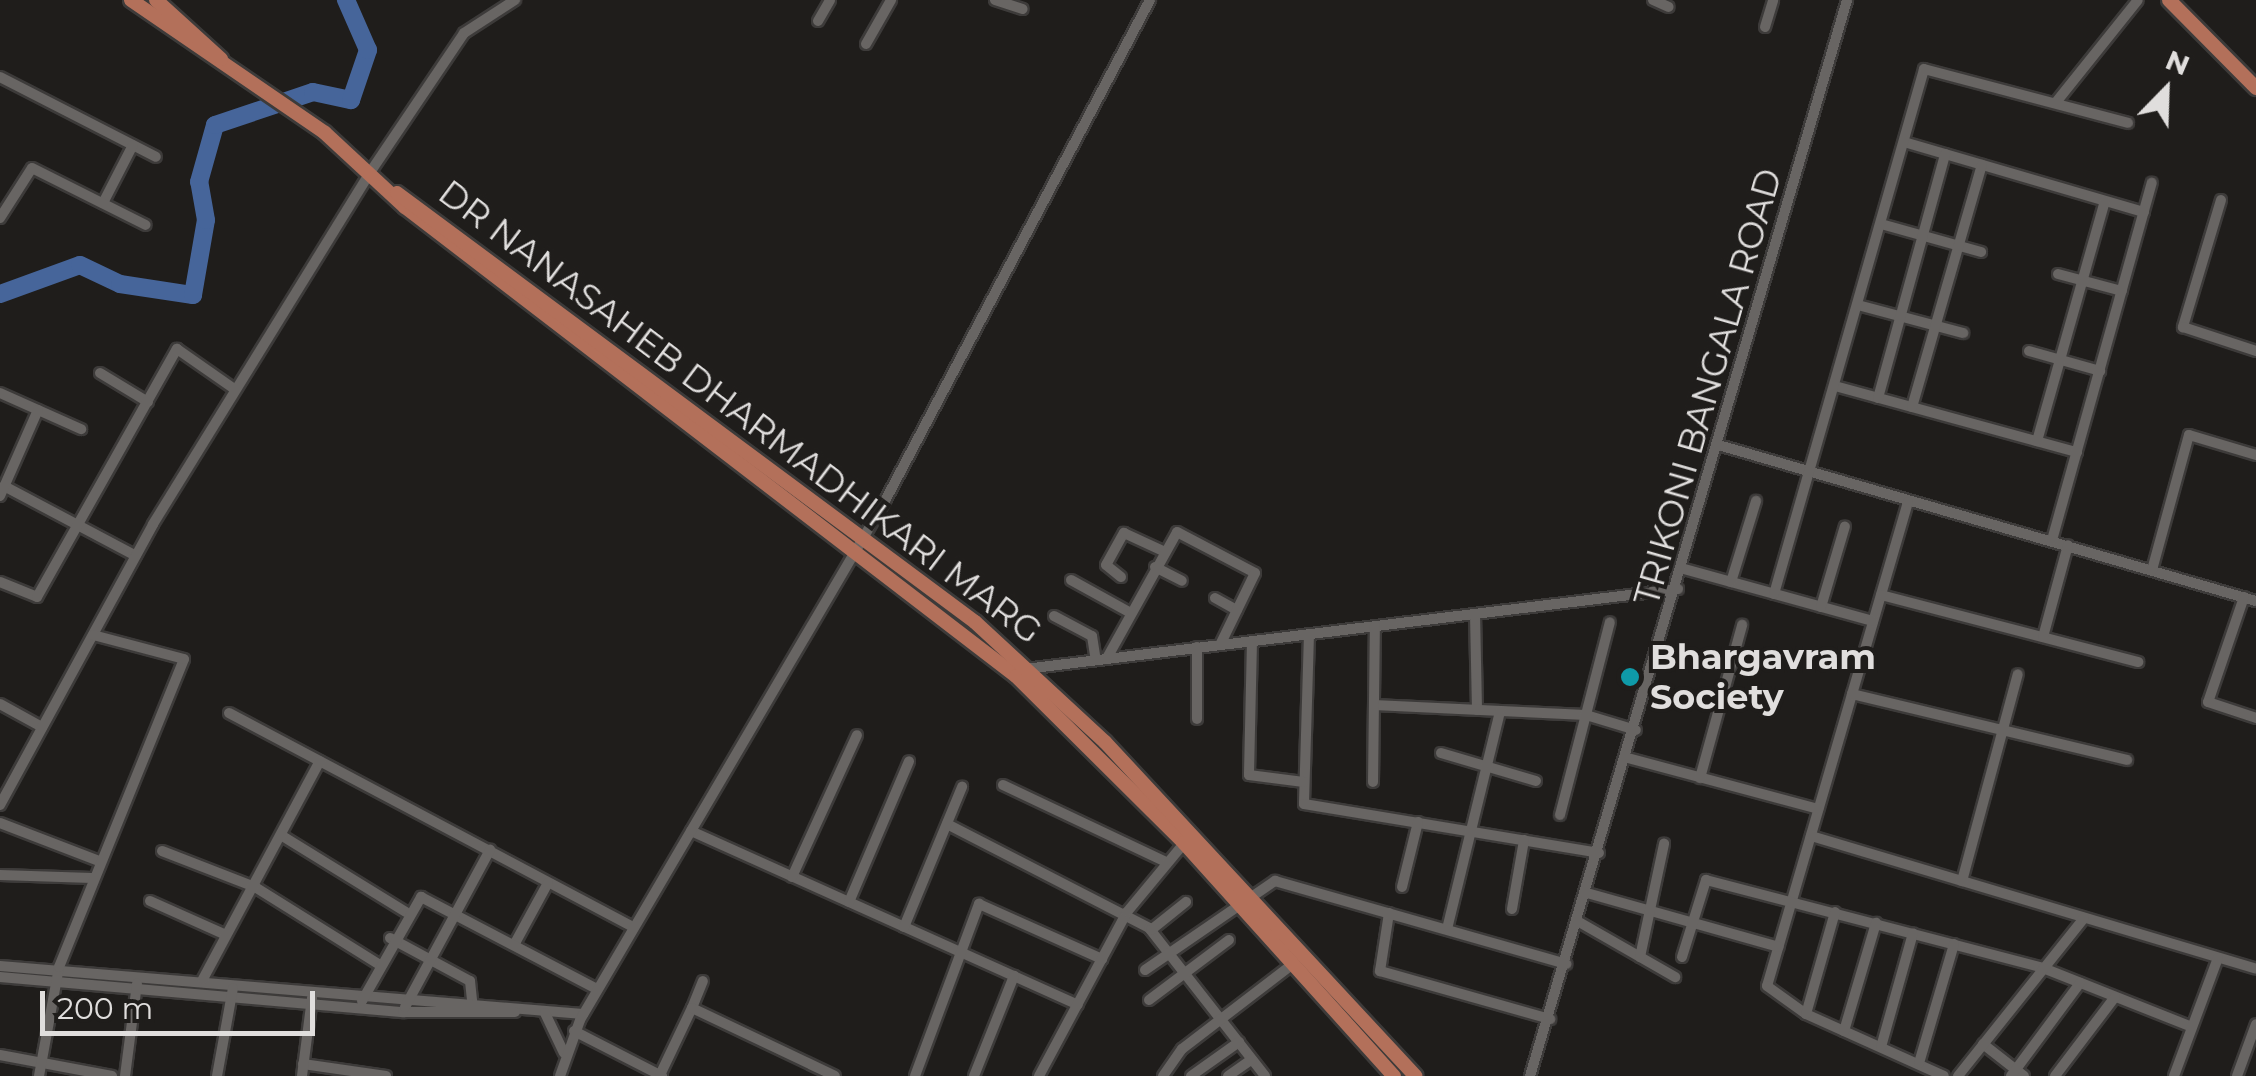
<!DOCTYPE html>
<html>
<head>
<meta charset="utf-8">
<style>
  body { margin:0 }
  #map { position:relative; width:2256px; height:1076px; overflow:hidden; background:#1f1d1b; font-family:Montserrat,sans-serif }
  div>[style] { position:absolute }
  .river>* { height:18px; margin:-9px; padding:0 9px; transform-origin:9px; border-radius:9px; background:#46659a }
  .roads { filter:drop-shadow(2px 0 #3d3b3a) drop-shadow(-2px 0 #3d3b3a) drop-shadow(0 2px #3d3b3a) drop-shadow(0 -2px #3d3b3a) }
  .minor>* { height:10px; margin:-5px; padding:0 5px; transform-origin:5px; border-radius:5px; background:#686563 }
  .major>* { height:14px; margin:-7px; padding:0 7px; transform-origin:7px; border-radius:7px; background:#b3705a }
  .dots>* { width:28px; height:28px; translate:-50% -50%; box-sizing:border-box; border:5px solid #1f1d1b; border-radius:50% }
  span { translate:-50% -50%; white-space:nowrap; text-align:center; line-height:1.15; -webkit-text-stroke:8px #1f1d1b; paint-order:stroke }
  .street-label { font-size:35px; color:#e0dedd }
  .poi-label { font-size:35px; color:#e0dedd; font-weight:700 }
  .left { translate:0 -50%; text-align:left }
  .north { position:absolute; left:2116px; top:40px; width:100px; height:100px; -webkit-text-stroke:8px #1f1d1b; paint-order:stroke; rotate:23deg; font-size:28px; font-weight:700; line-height:40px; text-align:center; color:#e0dedd }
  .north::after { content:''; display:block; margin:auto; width:35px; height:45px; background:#e0dedd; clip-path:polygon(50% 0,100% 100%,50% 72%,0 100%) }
  .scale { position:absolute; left:40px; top:991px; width:275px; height:45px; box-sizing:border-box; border:5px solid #e0dedd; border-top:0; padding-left:12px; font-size:30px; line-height:35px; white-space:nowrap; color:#e0dedd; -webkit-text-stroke:8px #1f1d1b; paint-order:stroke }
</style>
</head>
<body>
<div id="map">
  <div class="river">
    <div style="left:0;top:294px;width:85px;rotate:-19.9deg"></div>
    <div style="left:80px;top:265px;width:44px;rotate:25.4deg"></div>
    <div style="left:120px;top:284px;width:74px;rotate:8.6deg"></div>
    <div style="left:193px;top:295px;width:76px;rotate:-80.2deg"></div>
    <div style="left:206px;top:220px;width:39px;rotate:-100deg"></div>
    <div style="left:199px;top:182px;width:59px;rotate:-74.3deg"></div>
    <div style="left:215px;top:125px;width:103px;rotate:-18.6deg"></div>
    <div style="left:313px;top:92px;width:39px;rotate:12deg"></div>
    <div style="left:351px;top:100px;width:53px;rotate:-71.2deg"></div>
    <div style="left:368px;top:50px;width:55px;rotate:-113.7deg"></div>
  </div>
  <div class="roads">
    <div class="minor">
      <div style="left:995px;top:0;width:29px;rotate:18deg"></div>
      <div style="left:1653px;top:0;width:17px;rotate:24deg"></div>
      <div style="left:818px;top:21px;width:24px;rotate:-60deg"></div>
      <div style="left:1765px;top:27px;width:28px;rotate:-73deg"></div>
      <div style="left:866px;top:44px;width:51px;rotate:-60.4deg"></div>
      <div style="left:0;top:77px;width:175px;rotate:27.1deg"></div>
      <div style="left:2057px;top:101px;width:129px;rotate:-51.3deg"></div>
      <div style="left:1904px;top:142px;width:250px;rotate:16.3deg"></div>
      <div style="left:2221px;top:200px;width:133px;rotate:106.7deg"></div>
      <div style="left:2183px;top:327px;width:77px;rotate:18.2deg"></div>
      <div style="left:103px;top:203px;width:65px;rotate:-62.7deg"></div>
      <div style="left:0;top:218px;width:59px;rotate:-57.4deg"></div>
      <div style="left:32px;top:168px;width:127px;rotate:26.6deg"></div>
      <div style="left:1881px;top:224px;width:104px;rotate:15.6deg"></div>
      <div style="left:2058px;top:274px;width:66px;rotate:14.9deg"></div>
      <div style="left:1858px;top:305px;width:109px;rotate:14.9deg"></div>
      <div style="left:2029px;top:351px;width:74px;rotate:15.7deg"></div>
      <div style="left:100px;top:373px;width:56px;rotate:31.1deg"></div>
      <div style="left:1835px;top:386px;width:251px;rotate:15.3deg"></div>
      <div style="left:0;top:393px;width:89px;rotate:24deg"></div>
      <div style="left:1878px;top:398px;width:253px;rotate:-74.6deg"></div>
      <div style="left:1912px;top:407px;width:252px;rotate:-73.9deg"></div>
      <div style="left:2037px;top:441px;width:249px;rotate:-74.2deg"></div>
      <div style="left:1722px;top:446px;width:556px;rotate:16.19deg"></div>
      <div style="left:4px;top:486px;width:149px;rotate:27.9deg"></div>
      <div style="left:0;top:496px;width:94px;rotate:-66.2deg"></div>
      <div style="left:1908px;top:502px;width:504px;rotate:106.24deg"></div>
      <div style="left:1767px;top:986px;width:48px;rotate:35.7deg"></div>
      <div style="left:1806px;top:1014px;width:151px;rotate:24.2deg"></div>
      <div style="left:2052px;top:540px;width:371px;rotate:-74.4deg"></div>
      <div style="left:1155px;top:567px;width:30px;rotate:27deg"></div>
      <div style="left:1684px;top:569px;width:196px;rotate:15.4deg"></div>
      <div style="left:2152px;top:570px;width:140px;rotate:-74.7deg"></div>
      <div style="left:2189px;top:435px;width:70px;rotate:16.6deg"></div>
      <div style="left:1121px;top:577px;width:19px;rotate:-141deg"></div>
      <div style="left:1106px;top:565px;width:37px;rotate:-61deg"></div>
      <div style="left:1124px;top:533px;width:43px;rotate:24.8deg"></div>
      <div style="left:1071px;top:580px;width:68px;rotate:28.8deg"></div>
      <div style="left:0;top:582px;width:40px;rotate:22deg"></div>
      <div style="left:37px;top:597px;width:285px;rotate:-60.6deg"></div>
      <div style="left:177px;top:349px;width:68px;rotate:34.9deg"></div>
      <div style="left:1731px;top:582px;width:85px;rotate:-72.8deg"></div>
      <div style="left:1774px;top:594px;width:546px;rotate:-74.05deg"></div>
      <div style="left:1924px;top:69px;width:211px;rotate:14.8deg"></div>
      <div style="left:1881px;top:595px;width:266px;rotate:14.6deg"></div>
      <div style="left:2244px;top:597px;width:111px;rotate:108.9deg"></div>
      <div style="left:2208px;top:702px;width:51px;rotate:18.4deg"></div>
      <div style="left:1215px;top:598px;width:25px;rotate:29deg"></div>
      <div style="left:1821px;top:607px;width:84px;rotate:-73.5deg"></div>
      <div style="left:1475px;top:614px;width:96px;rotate:88.8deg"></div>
      <div style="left:1054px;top:616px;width:43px;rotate:27.8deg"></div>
      <div style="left:1092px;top:636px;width:24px;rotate:81deg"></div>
      <div style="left:1309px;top:634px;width:170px;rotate:91.7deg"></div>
      <div style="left:1304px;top:804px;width:299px;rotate:9.4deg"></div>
      <div style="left:2043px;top:637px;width:95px;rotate:-74.8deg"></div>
      <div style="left:1252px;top:641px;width:134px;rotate:91.3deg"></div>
      <div style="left:1249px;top:775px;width:55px;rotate:7.3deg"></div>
      <div style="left:1197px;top:647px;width:72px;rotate:90deg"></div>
      <div style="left:1107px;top:658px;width:144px;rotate:-60.9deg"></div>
      <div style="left:1177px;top:532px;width:88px;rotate:27.7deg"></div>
      <div style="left:1255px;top:573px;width:80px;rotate:115.9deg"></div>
      <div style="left:1025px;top:669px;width:658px;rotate:-6.98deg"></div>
      <div style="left:1852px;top:694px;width:283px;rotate:13.5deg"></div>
      <div style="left:0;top:704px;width:48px;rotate:28.7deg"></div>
      <div style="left:1374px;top:705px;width:212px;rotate:2.7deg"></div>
      <div style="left:1586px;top:715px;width:52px;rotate:16.7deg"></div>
      <div style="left:229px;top:713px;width:458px;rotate:27.9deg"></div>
      <div style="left:1441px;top:753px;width:99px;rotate:16.4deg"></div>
      <div style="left:1628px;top:758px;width:197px;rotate:15deg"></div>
      <div style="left:1700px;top:778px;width:159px;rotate:-74.6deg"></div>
      <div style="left:1373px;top:782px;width:156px;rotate:-89.3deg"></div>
      <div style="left:1003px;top:785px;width:178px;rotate:25.3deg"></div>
      <div style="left:0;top:805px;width:320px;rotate:-61.4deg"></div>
      <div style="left:153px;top:524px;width:415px;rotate:-58.3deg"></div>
      <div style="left:371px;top:171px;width:166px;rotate:-56deg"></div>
      <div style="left:464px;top:33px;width:61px;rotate:-32.9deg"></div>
      <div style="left:1560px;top:815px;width:199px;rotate:-75.5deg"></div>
      <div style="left:0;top:823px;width:106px;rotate:21deg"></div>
      <div style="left:947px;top:824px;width:227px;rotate:27.2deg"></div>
      <div style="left:1149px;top:928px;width:188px;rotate:51.9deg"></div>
      <div style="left:691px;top:831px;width:424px;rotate:24.2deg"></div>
      <div style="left:1811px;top:836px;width:464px;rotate:16.6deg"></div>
      <div style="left:284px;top:837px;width:143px;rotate:31.6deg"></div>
      <div style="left:162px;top:851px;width:100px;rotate:21.2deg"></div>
      <div style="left:255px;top:887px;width:145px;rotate:32deg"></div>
      <div style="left:0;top:875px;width:92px;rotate:1.9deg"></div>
      <div style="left:792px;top:877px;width:156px;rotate:-65.4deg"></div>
      <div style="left:1962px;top:881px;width:214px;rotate:-74.9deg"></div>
      <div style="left:1402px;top:887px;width:67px;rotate:-76.2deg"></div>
      <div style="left:1587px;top:893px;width:199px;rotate:15.7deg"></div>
      <div style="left:150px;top:901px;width:83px;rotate:24.1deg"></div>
      <div style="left:849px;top:902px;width:153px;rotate:-66.9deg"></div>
      <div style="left:1512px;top:909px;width:70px;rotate:-80.1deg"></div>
      <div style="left:1389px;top:913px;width:59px;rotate:98.8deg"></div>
      <div style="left:1380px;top:971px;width:177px;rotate:15.8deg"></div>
      <div style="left:1579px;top:922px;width:111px;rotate:29.8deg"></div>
      <div style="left:904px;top:927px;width:152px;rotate:-67.5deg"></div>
      <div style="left:1447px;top:929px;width:224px;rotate:-76.3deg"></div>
      <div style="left:1151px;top:930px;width:45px;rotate:-38.7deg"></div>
      <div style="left:390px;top:938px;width:91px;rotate:28.3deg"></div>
      <div style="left:470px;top:981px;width:27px;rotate:84deg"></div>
      <div style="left:514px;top:945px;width:71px;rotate:-61.3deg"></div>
      <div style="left:1640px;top:957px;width:116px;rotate:-78deg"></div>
      <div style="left:1682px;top:957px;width:81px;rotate:-72.7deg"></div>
      <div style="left:1706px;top:880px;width:348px;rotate:14.6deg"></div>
      <div style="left:2043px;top:968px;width:160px;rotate:21.6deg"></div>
      <div style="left:0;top:966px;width:585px;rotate:4.71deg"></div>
      <div style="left:1145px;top:970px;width:158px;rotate:-34.4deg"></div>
      <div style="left:1275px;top:881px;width:303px;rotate:15.9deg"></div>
      <div style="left:0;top:977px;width:405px;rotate:5deg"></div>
      <div style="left:403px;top:1012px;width:112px"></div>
      <div style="left:203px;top:979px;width:247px;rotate:-61.8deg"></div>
      <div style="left:1149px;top:1000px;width:100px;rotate:-36.9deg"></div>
      <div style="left:362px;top:1001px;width:120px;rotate:-60.4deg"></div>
      <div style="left:421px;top:897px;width:199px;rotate:27.6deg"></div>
      <div style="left:405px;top:1007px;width:179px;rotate:-61.6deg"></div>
      <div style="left:692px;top:1008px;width:29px;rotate:-68deg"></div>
      <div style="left:545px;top:1013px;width:44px;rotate:64.6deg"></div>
      <div style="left:1806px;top:1014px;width:106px;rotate:-74.1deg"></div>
      <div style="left:574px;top:1031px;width:99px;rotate:27.1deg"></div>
      <div style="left:1844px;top:1031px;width:113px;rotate:-73.5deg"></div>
      <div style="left:1983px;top:1044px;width:52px;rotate:38deg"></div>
      <div style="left:1881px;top:1047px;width:118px;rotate:-74.3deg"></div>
      <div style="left:0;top:1055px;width:114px;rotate:10.6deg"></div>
      <div style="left:1919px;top:1063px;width:124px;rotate:-73.6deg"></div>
      <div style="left:303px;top:1064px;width:84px;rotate:8.2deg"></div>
      <div style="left:660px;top:1075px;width:74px;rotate:-64.5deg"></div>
      <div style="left:692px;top:1008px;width:158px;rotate:25.4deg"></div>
      <div style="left:39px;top:1076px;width:111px;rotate:-79.6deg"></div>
      <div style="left:59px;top:967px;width:332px;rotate:-67.9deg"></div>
      <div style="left:184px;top:659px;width:94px;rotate:-165.2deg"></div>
      <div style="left:125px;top:1076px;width:93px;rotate:-82.6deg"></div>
      <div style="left:217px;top:1076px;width:89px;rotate:-79.7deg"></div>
      <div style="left:302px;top:1076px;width:79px;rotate:-82.7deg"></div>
      <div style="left:560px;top:1076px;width:59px;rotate:-70.3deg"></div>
      <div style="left:580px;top:1020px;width:604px;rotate:-59.57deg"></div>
      <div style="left:886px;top:499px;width:565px;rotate:-62.12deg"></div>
      <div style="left:915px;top:1076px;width:184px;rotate:-69.6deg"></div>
      <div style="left:979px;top:904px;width:135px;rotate:24.1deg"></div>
      <div style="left:974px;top:1076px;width:108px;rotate:-68.2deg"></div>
      <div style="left:1039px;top:1076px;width:186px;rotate:-61.8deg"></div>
      <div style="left:1127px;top:912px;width:92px;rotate:-50.3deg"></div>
      <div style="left:1163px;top:1076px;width:33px;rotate:-55deg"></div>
      <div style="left:1182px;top:1049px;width:136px;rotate:-37.5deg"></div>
      <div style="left:1191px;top:1076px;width:59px;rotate:-35.3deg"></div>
      <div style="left:1228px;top:1076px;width:29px;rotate:-35deg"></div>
      <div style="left:1530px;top:1076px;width:1122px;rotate:-73.58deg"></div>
      <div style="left:1958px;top:1076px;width:202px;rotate:-51.4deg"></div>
      <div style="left:2011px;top:1076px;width:116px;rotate:-53.4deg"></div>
      <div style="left:2055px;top:1076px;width:99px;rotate:-52.8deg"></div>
      <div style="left:2174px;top:1076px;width:126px;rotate:-69.6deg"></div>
      <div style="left:2237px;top:1076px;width:55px;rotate:-69.9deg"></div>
    </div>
    <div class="major">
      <div style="left:131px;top:0;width:235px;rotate:34.4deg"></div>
      <div style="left:325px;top:133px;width:109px;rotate:42.8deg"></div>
      <div style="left:405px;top:207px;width:770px;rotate:37.51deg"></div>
      <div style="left:1016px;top:676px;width:237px;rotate:44.8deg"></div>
      <div style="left:1184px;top:843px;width:314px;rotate:48deg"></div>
      <div style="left:156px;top:0;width:88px;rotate:42.2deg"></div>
      <div style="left:2169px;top:0;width:124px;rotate:45.3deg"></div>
      <div style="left:397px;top:193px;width:720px;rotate:36.58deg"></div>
      <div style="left:975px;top:622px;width:177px;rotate:42.7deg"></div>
      <div style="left:1105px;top:742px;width:456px;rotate:47.1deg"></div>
    </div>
  </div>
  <div class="dots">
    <div style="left:1630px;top:677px;background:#0f9aa8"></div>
  </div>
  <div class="street-label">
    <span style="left:1708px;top:387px;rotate:-74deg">TRIKONI BANGALA ROAD</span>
    <span style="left:740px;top:412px;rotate:37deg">DR NANASAHEB DHARMADHIKARI MARG</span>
  </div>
  <div class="poi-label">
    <span class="left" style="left:1650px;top:677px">Bhargavram<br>Society</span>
  </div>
  <div class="north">N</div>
  <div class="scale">200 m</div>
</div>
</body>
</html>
